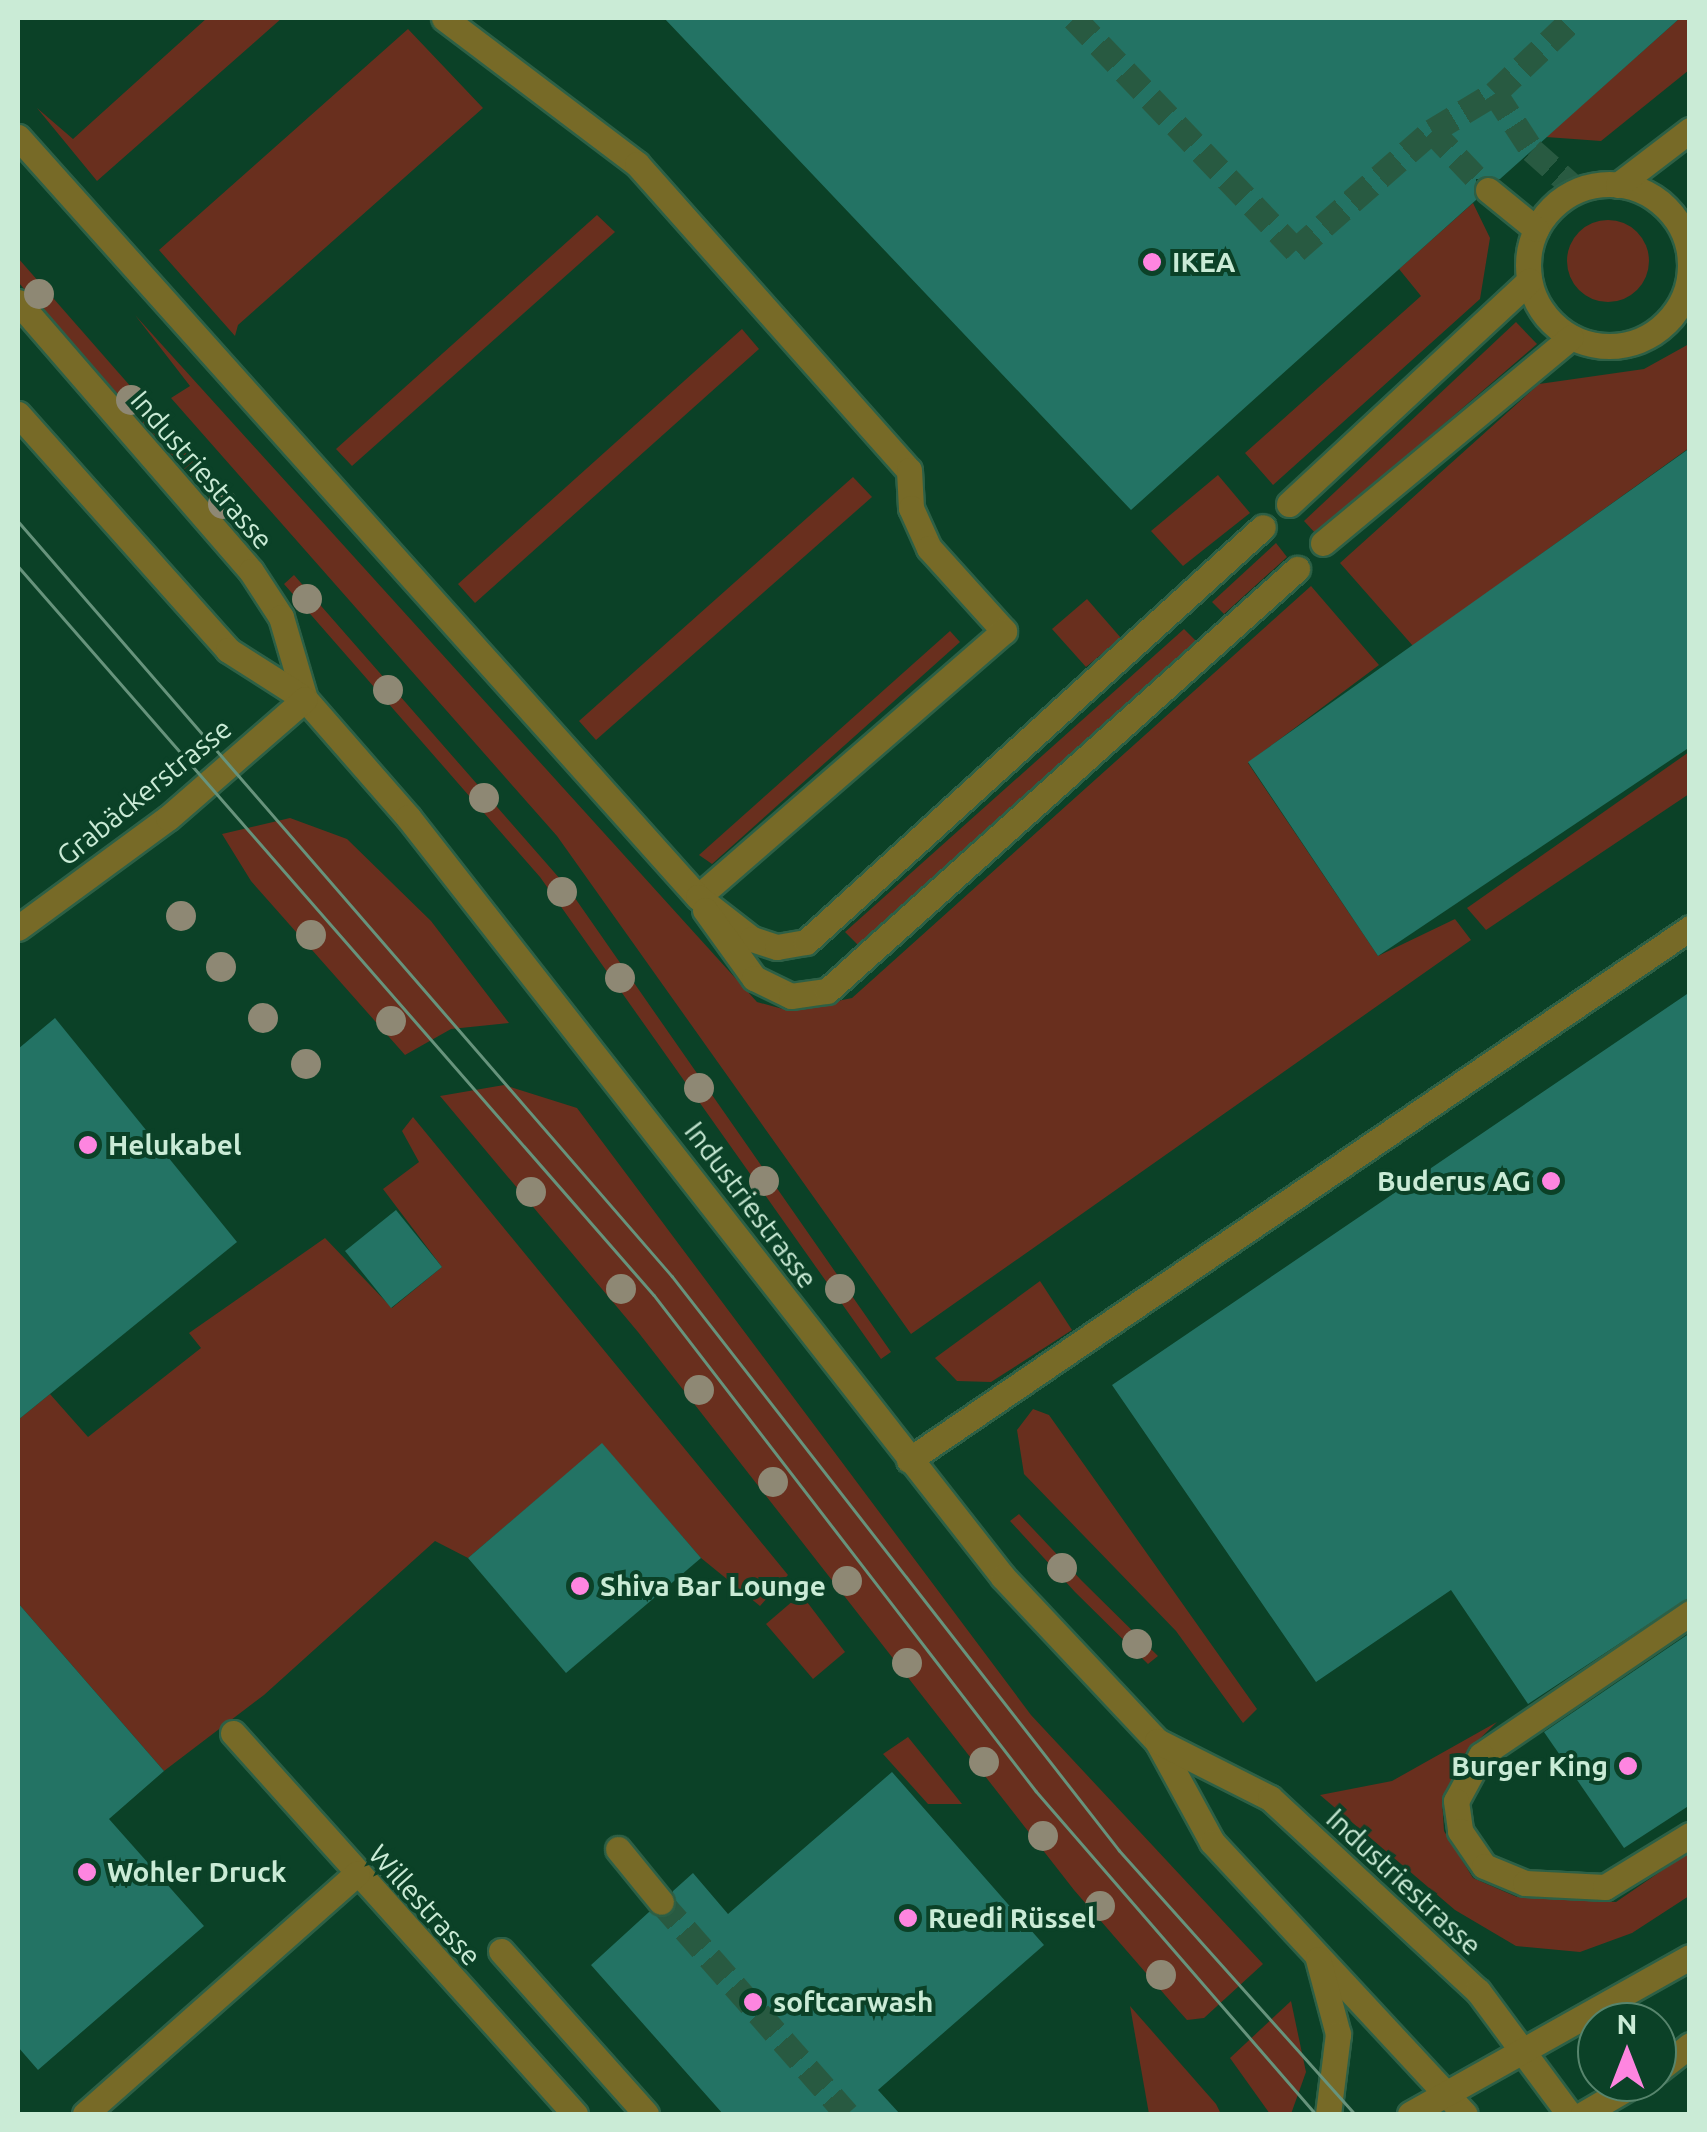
<!DOCTYPE html>
<html>
<head>
<meta charset="utf-8">
<style>
  body { margin:0 }
  #map { position:relative; width:1707px; height:2132px; overflow:hidden; background:#0b4127; font-family:Ubuntu,sans-serif }
  div>[style] { position:absolute }
  .green>* { inset:0; background:#692f1e }
  .round { border-radius:50% }
  .building>* { inset:0; background:#237364 }
  .minor-tunnel>* { height:25px; margin-top:-12.5px; transform-origin:0; background:repeating-linear-gradient(90deg,#285a41 0 25px,transparent 0 37px) }
  .roads { filter:drop-shadow(2px 0 #2d6046) drop-shadow(-2px 0 #2d6046) drop-shadow(0 2px #2d6046) drop-shadow(0 -2px #2d6046) }
  .minor>* { height:25px; margin:-12.5px; padding:0 12.5px; transform-origin:12.5px; border-radius:12.5px; background:#776a27 }
  .minor>.ring { margin:-12.5px; padding:0; box-sizing:content-box; background:none; border:25px solid #776a27; border-radius:50% }
  .tram>* { height:2.5px; margin:-1.25px; padding:0 1.25px; transform-origin:1.25px; border-radius:1.25px; background:#67937c }
  .trees>* { width:30px; height:30px; margin:-15px; border-radius:50%; background:#8e8874 }
  .dots>* { width:28px; height:28px; translate:-50% -50%; box-sizing:border-box; border:5px solid #0b4127; border-radius:50% }
  span { translate:-50% -50%; white-space:nowrap; text-align:center; line-height:1.15; -webkit-text-stroke:8px #0b4127; paint-order:stroke }
  .poi-label { font-size:28px; color:#caebd6; font-weight:700 }
  .left { translate:0 -50%; text-align:left }
  .right { translate:-100% -50%; text-align:right }
  .street-label { font-size:28px; color:#caebd6 }
  .frame { position:absolute; inset:0; border:20px solid #caebd6; pointer-events:none }
  .north { position:absolute; left:1577px; top:2002px; width:100px; height:100px; box-sizing:border-box; background:#0b4127; border:2px solid #57856d; border-radius:50%; rotate:0deg; font-size:28px; font-weight:700; line-height:40px; text-align:center; color:#caebd6 }
  .north::after { content:''; display:block; margin:auto; width:35px; height:45px; background:#fe85e0; clip-path:polygon(50% 0,100% 100%,50% 72%,0 100%) }
</style>
</head>
<body>
<div id="map">
  <div class="green">
    <div style="clip-path:polygon(207px 18px,282px 18px,97px 181px,37px 108px,73px 139px)"></div>
    <div style="clip-path:polygon(1680px 18px,1689px 18px,1689px 70px,1601px 141px,1546px 137px)"></div>
    <div style="clip-path:polygon(408px 29px,483px 108px,238px 325px,235px 336px,159px 250px)"></div>
    <div style="clip-path:polygon(1473px 203px,1490px 238px,1480px 299px,1273px 485px,1245px 453px,1421px 296px,1399px 269px)"></div>
    <div style="clip-path:polygon(597px 215px,615px 232px,352px 466px,336px 449px)"></div>
    <div class="round" style="left:1567px;top:220px;width:82px;height:82px"></div>
    <div style="clip-path:polygon(18px 258px,252px 525px,243px 535px,18px 282px)"></div>
    <div style="clip-path:polygon(135px 315px,757px 1002px,790px 1011px,852px 998px,1311px 586px,1379px 665px,1248px 763px,1378px 956px,1455px 919px,1471px 940px,911px 1334px,557px 836px,171px 398px,190px 386px)"></div>
    <div style="clip-path:polygon(1516px 322px,1537px 344px,1316px 534px,1304px 521px)"></div>
    <div style="clip-path:polygon(742px 329px,759px 349px,475px 603px,458px 584px)"></div>
    <div style="clip-path:polygon(1689px 344px,1689px 448px,1413px 646px,1340px 563px,1539px 384px,1644px 369px)"></div>
    <div style="clip-path:polygon(1218px 475px,1250px 513px,1183px 566px,1151px 531px)"></div>
    <div style="clip-path:polygon(853px 477px,872px 497px,596px 740px,579px 721px)"></div>
    <div style="clip-path:polygon(1276px 543px,1287px 557px,1224px 614px,1212px 602px)"></div>
    <div style="clip-path:polygon(294px 575px,568px 888px,891px 1352px,881px 1359px,540px 877px,284px 584px)"></div>
    <div style="clip-path:polygon(1087px 599px,1121px 638px,1086px 667px,1052px 629px)"></div>
    <div style="clip-path:polygon(1184px 629px,1196px 641px,858px 945px,845px 932px)"></div>
    <div style="clip-path:polygon(950px 631px,960px 642px,712px 864px,699px 855px)"></div>
    <div style="clip-path:polygon(1689px 752px,1689px 794px,1486px 930px,1467px 908px)"></div>
    <div style="clip-path:polygon(290px 818px,347px 839px,431px 921px,509px 1023px,451px 1029px,405px 1055px,251px 881px,222px 834px)"></div>
    <div style="clip-path:polygon(504px 1085px,577px 1108px,1031px 1715px,1263px 1964px,1204px 2018px,1187px 2020px,1178px 2010px,1074px 1890px,638px 1332px,440px 1096px)"></div>
    <div style="clip-path:polygon(413px 1117px,788px 1575px,760px 1606px,701px 1558px,602px 1444px,468px 1558px,435px 1541px,264px 1695px,164px 1771px,18px 1603px,18px 1420px,50px 1394px,88px 1437px,201px 1348px,189px 1333px,325px 1238px,392px 1308px,442px 1267px,383px 1189px,419px 1162px,402px 1131px)"></div>
    <div style="clip-path:polygon(1040px 1281px,1072px 1330px,991px 1382px,957px 1381px,935px 1358px)"></div>
    <div style="clip-path:polygon(1033px 1409px,1049px 1415px,1257px 1709px,1243px 1723px,1176px 1631px,1024px 1474px,1017px 1430px)"></div>
    <div style="clip-path:polygon(1019px 1514px,1082px 1581px,1158px 1656px,1148px 1664px,1075px 1592px,1010px 1521px)"></div>
    <div style="clip-path:polygon(801px 1594px,845px 1652px,813px 1679px,766px 1624px)"></div>
    <div style="clip-path:polygon(1497px 1722px,1466px 1752px,1442px 1799px,1444px 1831px,1473px 1878px,1517px 1897px,1616px 1902px,1689px 1852px,1689px 1896px,1632px 1933px,1580px 1952px,1516px 1946px,1455px 1910px,1320px 1795px,1392px 1781px)"></div>
    <div style="clip-path:polygon(908px 1737px,962px 1804px,928px 1804px,883px 1754px)"></div>
    <div style="clip-path:polygon(1291px 2001px,1306px 2072px,1291px 2114px,1270px 2114px,1230px 2058px)"></div>
    <div style="clip-path:polygon(1130px 2006px,1216px 2104px,1221px 2114px,1149px 2114px)"></div>
  </div>
  <div class="building">
    <div style="clip-path:polygon(664px 18px,1680px 18px,1500px 179px,1476px 179px,1476px 200px,1131px 510px)"></div>
    <div style="clip-path:polygon(1690px 448px,1690px 747px,1378px 956px,1248px 762px)"></div>
    <div style="clip-path:polygon(1690px 992px,1690px 1597px,1528px 1704px,1451px 1590px,1316px 1682px,1112px 1385px)"></div>
    <div style="clip-path:polygon(55px 1018px,237px 1242px,18px 1420px,18px 1049px)"></div>
    <div style="clip-path:polygon(396px 1210px,442px 1267px,391px 1308px,345px 1251px)"></div>
    <div style="clip-path:polygon(602px 1443px,701px 1558px,566px 1673px,468px 1558px)"></div>
    <div style="clip-path:polygon(18px 1603px,164px 1771px,109px 1819px,204px 1926px,38px 2070px,18px 2047px)"></div>
    <div style="clip-path:polygon(1690px 1633px,1690px 1805px,1624px 1848px,1544px 1732px)"></div>
    <div style="clip-path:polygon(892px 1772px,1044px 1945px,878px 2090px,900px 2114px,723px 2114px,591px 1965px,649px 1912px,672px 1914px,673px 1891px,693px 1873px,728px 1914px)"></div>
  </div>
  <div class="minor-tunnel">
    <div style="left:1074px;top:18px;width:321px;rotate:46.3deg"></div>
    <div style="left:1296px;top:250px;width:181px;rotate:-41.2deg"></div>
    <div style="left:1432px;top:131px;width:74px;rotate:-31.1deg"></div>
    <div style="left:1495px;top:93px;width:109px;rotate:-43.5deg"></div>
    <div style="left:1495px;top:93px;width:68px;rotate:57deg"></div>
    <div style="left:1532px;top:150px;width:60px;rotate:41.6deg"></div>
    <div style="left:1432px;top:131px;width:81px;rotate:46.5deg"></div>
    <div style="left:661px;top:1902px;width:282px;rotate:48.7deg"></div>
  </div>
  <div class="roads">
    <div class="minor">
      <div style="left:444px;top:18px;width:242px;rotate:37.1deg"></div>
      <div style="left:637px;top:164px;width:409px;rotate:48.4deg"></div>
      <div style="left:909px;top:470px;width:38px;rotate:87deg"></div>
      <div style="left:911px;top:508px;width:44px;rotate:65.8deg"></div>
      <div style="left:929px;top:548px;width:112px;rotate:47.9deg"></div>
      <div style="left:1004px;top:631px;width:405px;rotate:139deg"></div>
      <div style="left:18px;top:137px;width:1020px;rotate:48.18deg"></div>
      <div style="left:698px;top:897px;width:68px;rotate:37.9deg"></div>
      <div style="left:752px;top:939px;width:26px;rotate:18deg"></div>
      <div style="left:777px;top:947px;width:29px;rotate:-10deg"></div>
      <div style="left:806px;top:942px;width:617px;rotate:-42.24deg"></div>
      <div class="ring" style="left:1528px;top:184px;width:137px;height:137px"></div>
      <div style="left:1618px;top:185px;width:91px;rotate:-37.4deg"></div>
      <div style="left:1488px;top:190px;width:62px;rotate:39.1deg"></div>
      <div style="left:18px;top:302px;width:356px;rotate:49.1deg"></div>
      <div style="left:251px;top:571px;width:55px;rotate:56.9deg"></div>
      <div style="left:281px;top:617px;width:85px;rotate:73.7deg"></div>
      <div style="left:18px;top:414px;width:316px;rotate:48.3deg"></div>
      <div style="left:228px;top:650px;width:91px;rotate:32.5deg"></div>
      <div style="left:305px;top:699px;width:157px;rotate:48.9deg"></div>
      <div style="left:408px;top:817px;width:965px;rotate:51.94deg"></div>
      <div style="left:1003px;top:1577px;width:225px;rotate:46.8deg"></div>
      <div style="left:1157px;top:1741px;width:115px;rotate:61.4deg"></div>
      <div style="left:1212px;top:1842px;width:371px;rotate:47.1deg"></div>
      <div style="left:1289px;top:504px;width:328px;rotate:-42.9deg"></div>
      <div style="left:1323px;top:543px;width:322px;rotate:-39.7deg"></div>
      <div style="left:705px;top:910px;width:84px;rotate:54.2deg"></div>
      <div style="left:754px;top:978px;width:41px;rotate:25.9deg"></div>
      <div style="left:791px;top:996px;width:36px;rotate:-8deg"></div>
      <div style="left:827px;top:991px;width:632px;rotate:-41.92deg"></div>
      <div style="left:18px;top:928px;width:186px;rotate:-36.3deg"></div>
      <div style="left:168px;top:818px;width:181px;rotate:-41deg"></div>
      <div style="left:909px;top:1460px;width:945px;rotate:-34.26deg"></div>
      <div style="left:1690px;top:1613px;width:253px;rotate:145.8deg"></div>
      <div style="left:1481px;top:1755px;width:52px;rotate:118.5deg"></div>
      <div style="left:1456px;top:1801px;width:30px;rotate:82deg"></div>
      <div style="left:1460px;top:1831px;width:42px;rotate:55.6deg"></div>
      <div style="left:1484px;top:1866px;width:44px;rotate:22.5deg"></div>
      <div style="left:1525px;top:1883px;width:80px;rotate:2.9deg"></div>
      <div style="left:1605px;top:1887px;width:100px;rotate:-31.5deg"></div>
      <div style="left:233px;top:1733px;width:512px;rotate:48.09deg"></div>
      <div style="left:1157px;top:1741px;width:127px;rotate:26.8deg"></div>
      <div style="left:1270px;top:1798px;width:284px;rotate:42.9deg"></div>
      <div style="left:1478px;top:1991px;width:153px;rotate:53.5deg"></div>
      <div style="left:618px;top:1849px;width:68px;rotate:50.9deg"></div>
      <div style="left:501px;top:1951px;width:218px;rotate:48.3deg"></div>
      <div style="left:1318px;top:1959px;width:78px;rotate:75.1deg"></div>
      <div style="left:1338px;top:2034px;width:81px;rotate:97.1deg"></div>
      <div style="left:1657px;top:2071px;width:42px;rotate:-38.2deg"></div>
      <div style="left:85px;top:2114px;width:363px;rotate:-41.5deg"></div>
      <div style="left:1410px;top:2114px;width:321px;rotate:-29.3deg"></div>
      <div style="left:1583px;top:2114px;width:64px;rotate:-30.2deg"></div>
    </div>
  </div>
  <div class="tram">
    <div style="left:18px;top:521px;width:999px;rotate:49.1deg"></div>
    <div style="left:672px;top:1276px;width:728px;rotate:52.09deg"></div>
    <div style="left:1119px;top:1850px;width:354px;rotate:48.2deg"></div>
    <div style="left:18px;top:566px;width:967px;rotate:48.9deg"></div>
    <div style="left:654px;top:1295px;width:626px;rotate:52.4deg"></div>
    <div style="left:1036px;top:1791px;width:427px;rotate:49.1deg"></div>
  </div>
  <div class="trees">
    <div style="left:39px;top:294px"></div>
    <div style="left:131px;top:400px"></div>
    <div style="left:223px;top:504px"></div>
    <div style="left:307px;top:599px"></div>
    <div style="left:388px;top:690px"></div>
    <div style="left:484px;top:798px"></div>
    <div style="left:562px;top:892px"></div>
    <div style="left:181px;top:916px"></div>
    <div style="left:311px;top:935px"></div>
    <div style="left:221px;top:967px"></div>
    <div style="left:620px;top:978px"></div>
    <div style="left:263px;top:1018px"></div>
    <div style="left:391px;top:1021px"></div>
    <div style="left:306px;top:1064px"></div>
    <div style="left:699px;top:1088px"></div>
    <div style="left:764px;top:1181px"></div>
    <div style="left:531px;top:1192px"></div>
    <div style="left:621px;top:1289px"></div>
    <div style="left:840px;top:1289px"></div>
    <div style="left:699px;top:1390px"></div>
    <div style="left:773px;top:1482px"></div>
    <div style="left:1062px;top:1568px"></div>
    <div style="left:847px;top:1581px"></div>
    <div style="left:1137px;top:1644px"></div>
    <div style="left:907px;top:1663px"></div>
    <div style="left:984px;top:1762px"></div>
    <div style="left:1043px;top:1836px"></div>
    <div style="left:1100px;top:1906px"></div>
    <div style="left:1161px;top:1975px"></div>
  </div>
  <div class="dots">
    <div style="left:1152px;top:262px;background:#fe85e0"></div>
    <div style="left:88px;top:1145px;background:#fe85e0"></div>
    <div style="left:1551px;top:1181px;background:#fe85e0"></div>
    <div style="left:580px;top:1586px;background:#fe85e0"></div>
    <div style="left:1628px;top:1766px;background:#fe85e0"></div>
    <div style="left:87px;top:1872px;background:#fe85e0"></div>
    <div style="left:908px;top:1918px;background:#fe85e0"></div>
    <div style="left:753px;top:2002px;background:#fe85e0"></div>
  </div>
  <div class="poi-label">
    <span class="left" style="left:1172px;top:262px">IKEA</span>
    <span class="left" style="left:108px;top:1145px">Helukabel</span>
    <span class="right" style="left:1531px;top:1181px">Buderus AG</span>
    <span class="left" style="left:600px;top:1586px">Shiva Bar Lounge</span>
    <span class="right" style="left:1608px;top:1766px">Burger King</span>
    <span class="left" style="left:107px;top:1872px">Wohler Druck</span>
    <span class="left" style="left:928px;top:1918px">Ruedi Rüssel</span>
    <span class="left" style="left:773px;top:2002px">softcarwash</span>
  </div>
  <div class="street-label">
    <span style="left:202px;top:470px;rotate:49deg">Industriestrasse</span>
    <span style="left:144px;top:792px;rotate:-39deg">Grabäckerstrasse</span>
    <span style="left:751px;top:1205px;rotate:53deg">Industriestrasse</span>
    <span style="left:1404px;top:1882px;rotate:43deg">Industriestrasse</span>
    <span style="left:425px;top:1905px;rotate:48deg">Willestrasse</span>
  </div>
  <div class="frame"></div>
  <div class="north">N</div>
</div>
</body>
</html>
